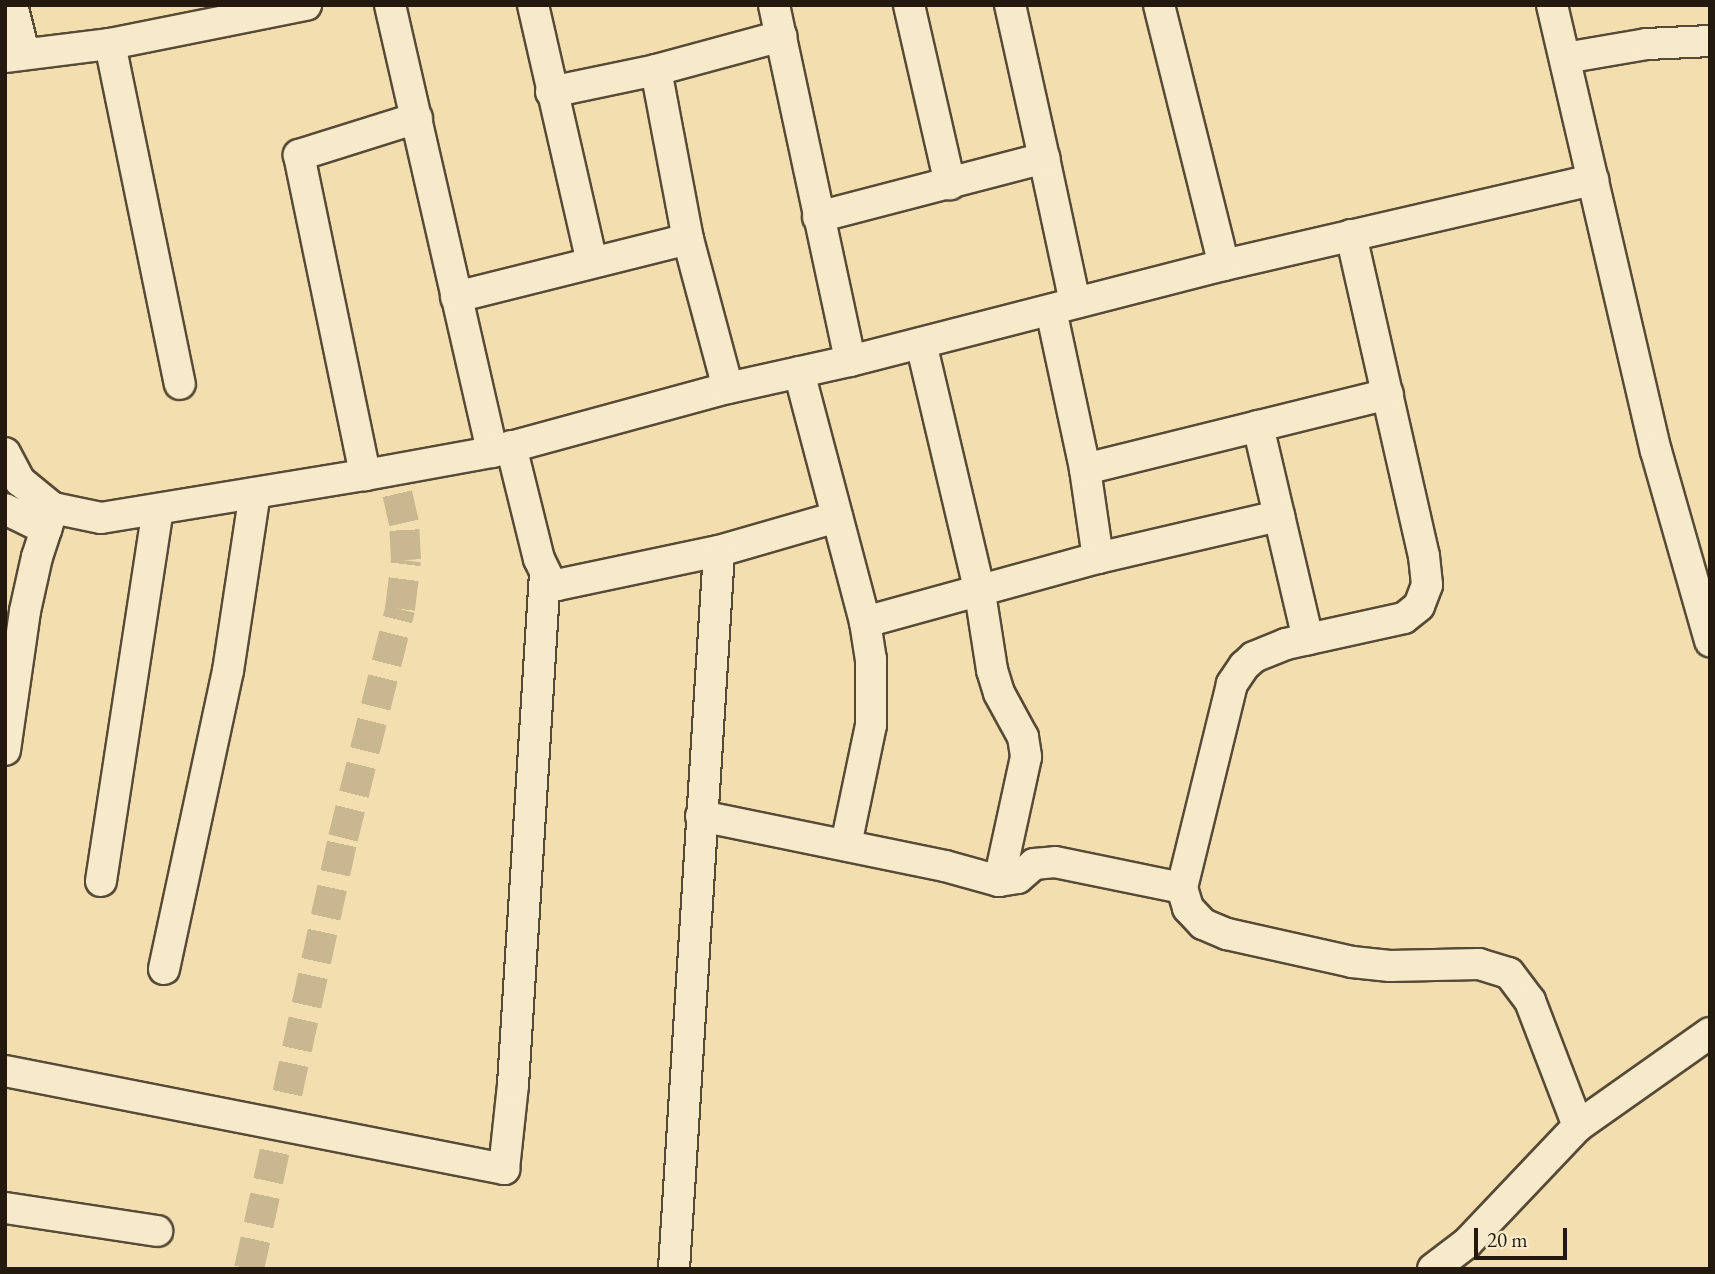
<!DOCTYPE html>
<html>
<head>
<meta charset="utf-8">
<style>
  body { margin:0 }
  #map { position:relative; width:1715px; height:1274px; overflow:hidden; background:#f3deaf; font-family:"EB Garamond",serif }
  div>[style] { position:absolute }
  .minor-tunnel>* { height:30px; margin-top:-15px; transform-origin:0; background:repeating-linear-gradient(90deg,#c9b78f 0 30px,transparent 0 45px) }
  .roads { filter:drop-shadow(2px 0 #574a36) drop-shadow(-2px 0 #574a36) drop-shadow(0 2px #574a36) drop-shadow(0 -2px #574a36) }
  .minor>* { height:30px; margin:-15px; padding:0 15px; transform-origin:15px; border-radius:15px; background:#f7eacb }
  span { translate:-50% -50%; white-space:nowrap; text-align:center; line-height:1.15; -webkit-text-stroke:6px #f7eacb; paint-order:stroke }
  .frame { position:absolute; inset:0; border:7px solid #23190e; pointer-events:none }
  .scale { position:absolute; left:1474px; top:1228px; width:93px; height:32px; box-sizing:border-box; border:4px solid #23190e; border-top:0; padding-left:9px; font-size:21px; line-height:24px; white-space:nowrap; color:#23190e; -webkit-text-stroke:5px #f7eacb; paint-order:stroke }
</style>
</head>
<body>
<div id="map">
  <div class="minor-tunnel">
    <div style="left:249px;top:1269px;width:441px;rotate:-77.7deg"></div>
    <div style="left:343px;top:838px;width:236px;rotate:-76deg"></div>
    <div style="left:400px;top:609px;width:49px;rotate:-83deg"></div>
    <div style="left:406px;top:560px;width:37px;rotate:-93deg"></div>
    <div style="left:404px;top:523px;width:53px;rotate:-103deg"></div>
  </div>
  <div class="roads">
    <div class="minor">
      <div style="left:12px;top:5px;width:49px;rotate:76deg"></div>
      <div style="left:390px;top:5px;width:458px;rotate:77.1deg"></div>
      <div style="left:492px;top:452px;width:245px;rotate:-15.2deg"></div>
      <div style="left:728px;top:388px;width:125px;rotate:-12.5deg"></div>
      <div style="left:850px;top:361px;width:386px;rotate:-14.4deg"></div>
      <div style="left:1224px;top:265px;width:379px;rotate:-13deg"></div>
      <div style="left:533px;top:5px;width:264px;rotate:77.1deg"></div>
      <div style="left:774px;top:5px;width:364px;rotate:77.9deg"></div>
      <div style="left:909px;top:5px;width:184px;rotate:77.1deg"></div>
      <div style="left:1159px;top:5px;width:268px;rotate:76deg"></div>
      <div style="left:1552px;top:5px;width:458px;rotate:76.9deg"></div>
      <div style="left:1656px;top:451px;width:198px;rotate:74.1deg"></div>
      <div style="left:110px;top:44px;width:347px;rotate:78.4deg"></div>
      <div style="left:5px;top:57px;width:106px;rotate:-7.1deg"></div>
      <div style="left:110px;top:44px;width:200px;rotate:-11.3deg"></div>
      <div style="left:1565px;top:58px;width:83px;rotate:-9.7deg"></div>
      <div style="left:1647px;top:44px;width:63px;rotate:-2.7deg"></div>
      <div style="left:656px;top:70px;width:172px;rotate:79.3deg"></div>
      <div style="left:551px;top:92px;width:107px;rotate:-11.8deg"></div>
      <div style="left:656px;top:70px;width:130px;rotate:-15.2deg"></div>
      <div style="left:417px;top:118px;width:124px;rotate:162.6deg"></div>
      <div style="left:299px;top:155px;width:327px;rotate:78.3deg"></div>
      <div style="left:365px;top:475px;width:129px;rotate:-10.3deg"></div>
      <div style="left:1044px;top:158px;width:148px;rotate:77.9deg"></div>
      <div style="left:818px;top:217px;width:234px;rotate:-14.6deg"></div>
      <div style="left:1044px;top:158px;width:157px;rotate:-102.5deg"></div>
      <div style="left:1351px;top:235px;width:329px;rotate:77.2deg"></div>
      <div style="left:1424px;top:556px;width:29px;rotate:84deg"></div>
      <div style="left:1427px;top:585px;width:22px;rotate:111deg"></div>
      <div style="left:1419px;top:606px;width:19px;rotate:141deg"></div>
      <div style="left:1404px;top:618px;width:121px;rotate:167.6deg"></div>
      <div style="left:1286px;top:644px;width:35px;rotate:158deg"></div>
      <div style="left:1254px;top:657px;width:13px;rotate:138deg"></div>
      <div style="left:1244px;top:666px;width:22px;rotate:124deg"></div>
      <div style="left:1232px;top:684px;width:210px;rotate:103.8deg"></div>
      <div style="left:1182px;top:888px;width:21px;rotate:73deg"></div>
      <div style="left:1188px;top:908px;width:22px;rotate:47deg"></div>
      <div style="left:1203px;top:924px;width:26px;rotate:23deg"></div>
      <div style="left:1227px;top:934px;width:128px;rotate:12.6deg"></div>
      <div style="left:1352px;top:962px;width:38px;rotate:6deg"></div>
      <div style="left:1390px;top:966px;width:89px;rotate:-1.3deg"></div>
      <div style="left:1479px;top:964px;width:31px;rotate:17deg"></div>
      <div style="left:1509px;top:973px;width:35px;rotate:53deg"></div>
      <div style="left:1530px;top:1001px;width:134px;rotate:69deg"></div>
      <div style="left:456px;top:297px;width:239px;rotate:-14deg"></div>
      <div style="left:688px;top:239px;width:154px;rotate:75deg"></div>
      <div style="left:1051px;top:310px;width:163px;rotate:77.9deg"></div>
      <div style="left:1085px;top:469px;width:90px;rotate:81.7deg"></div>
      <div style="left:921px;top:343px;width:257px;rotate:76.7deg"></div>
      <div style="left:980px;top:593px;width:78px;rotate:81.1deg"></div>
      <div style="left:992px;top:670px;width:24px;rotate:73deg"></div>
      <div style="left:999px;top:693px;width:50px;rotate:61.4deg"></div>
      <div style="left:1023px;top:737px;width:20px;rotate:81deg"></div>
      <div style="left:1026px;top:757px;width:127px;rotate:102.3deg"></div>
      <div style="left:799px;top:372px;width:259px;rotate:75.2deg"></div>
      <div style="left:865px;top:622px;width:37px;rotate:81deg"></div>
      <div style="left:871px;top:659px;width:66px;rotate:90deg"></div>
      <div style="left:871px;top:725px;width:123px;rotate:101.8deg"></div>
      <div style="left:1258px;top:426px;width:219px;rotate:76.8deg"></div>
      <div style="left:511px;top:446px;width:116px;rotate:76.1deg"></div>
      <div style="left:539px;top:559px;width:25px;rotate:64deg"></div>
      <div style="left:550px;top:582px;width:8px;rotate:23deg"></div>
      <div style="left:557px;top:585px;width:166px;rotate:-11.9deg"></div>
      <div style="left:719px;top:551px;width:123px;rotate:-16.1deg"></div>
      <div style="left:5px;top:453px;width:32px;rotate:62deg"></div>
      <div style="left:20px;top:481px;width:43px;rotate:39.3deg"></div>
      <div style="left:53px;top:508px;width:49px;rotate:11.8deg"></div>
      <div style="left:101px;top:518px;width:267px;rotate:-9.3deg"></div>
      <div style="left:1085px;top:469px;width:312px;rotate:-13.9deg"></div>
      <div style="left:5px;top:509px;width:46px;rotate:26deg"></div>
      <div style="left:865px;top:622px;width:242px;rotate:-15.4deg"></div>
      <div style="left:1098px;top:558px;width:186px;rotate:-13.1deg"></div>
      <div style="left:5px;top:750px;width:140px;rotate:-81.8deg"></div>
      <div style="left:25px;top:611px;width:55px;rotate:-77.5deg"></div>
      <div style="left:37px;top:557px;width:52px;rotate:-71.9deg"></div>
      <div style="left:701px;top:816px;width:249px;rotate:11.6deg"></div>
      <div style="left:945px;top:866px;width:56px;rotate:15.5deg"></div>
      <div style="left:999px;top:881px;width:19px;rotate:-9deg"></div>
      <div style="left:1018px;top:878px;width:21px;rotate:-41deg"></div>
      <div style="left:1034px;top:864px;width:21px;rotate:-5deg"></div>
      <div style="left:1055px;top:862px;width:130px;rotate:11.6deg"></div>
      <div style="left:101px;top:881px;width:376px;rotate:-81.3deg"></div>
      <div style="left:164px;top:969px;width:305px;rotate:-77.9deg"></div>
      <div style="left:228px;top:671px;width:180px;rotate:-81.4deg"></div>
      <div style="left:5px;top:1071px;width:509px;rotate:11.11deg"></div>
      <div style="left:504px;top:1169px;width:84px;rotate:-83.9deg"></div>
      <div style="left:513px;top:1085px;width:512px;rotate:-86.42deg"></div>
      <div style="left:5px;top:1208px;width:154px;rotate:8.6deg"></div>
      <div style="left:674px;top:1269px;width:719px;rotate:-86.41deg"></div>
      <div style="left:1433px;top:1269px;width:43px;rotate:-37.4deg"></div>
      <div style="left:1467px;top:1243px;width:161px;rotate:-46.5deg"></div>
      <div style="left:1578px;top:1126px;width:161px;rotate:-35.2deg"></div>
    </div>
  </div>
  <div class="frame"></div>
  <div class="scale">20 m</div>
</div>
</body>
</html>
